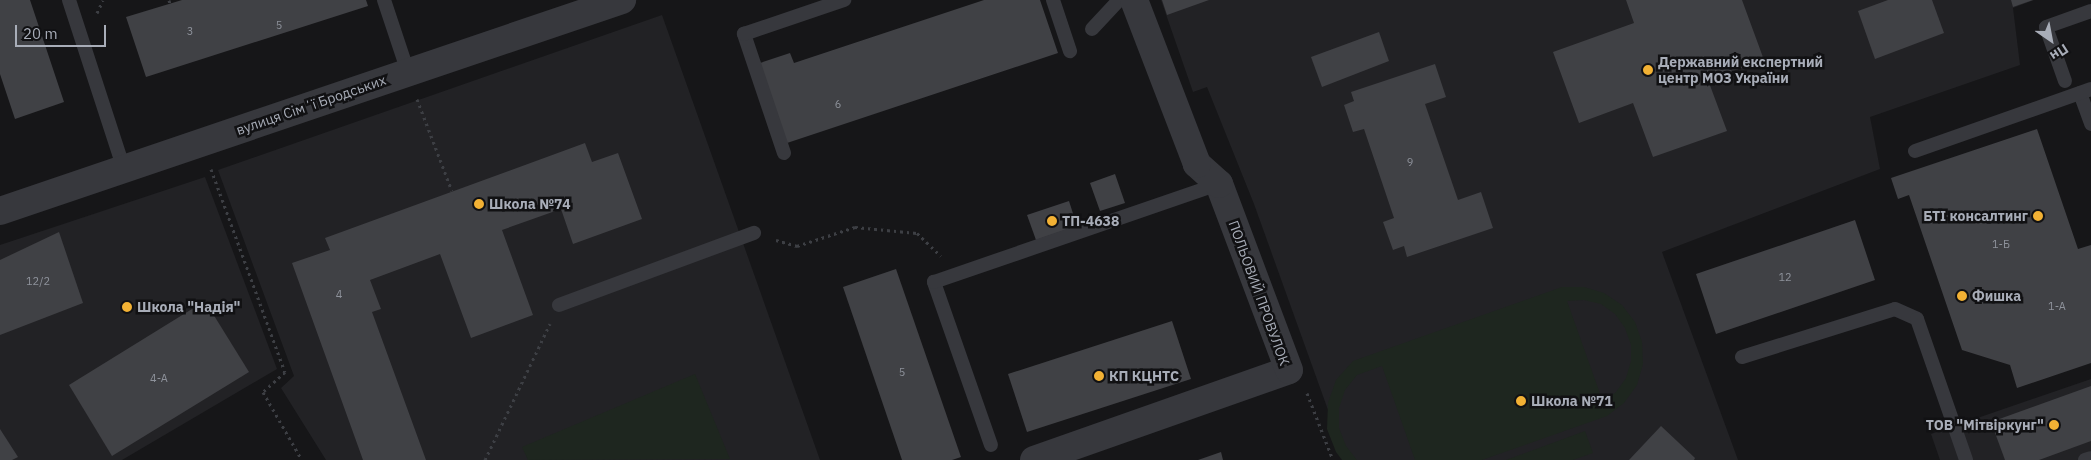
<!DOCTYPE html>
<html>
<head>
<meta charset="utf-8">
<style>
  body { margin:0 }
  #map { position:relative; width:2091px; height:460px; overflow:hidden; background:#161618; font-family:"IBM Plex Sans",sans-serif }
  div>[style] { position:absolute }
  .built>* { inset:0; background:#222225 }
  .green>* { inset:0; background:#1e261f }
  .building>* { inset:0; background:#404145 }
  .path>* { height:3px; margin-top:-1.5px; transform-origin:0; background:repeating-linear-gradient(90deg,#3d3f44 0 2.5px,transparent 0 6.5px) }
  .service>* { height:14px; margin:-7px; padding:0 7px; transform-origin:7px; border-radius:7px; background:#37383d }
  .minor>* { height:28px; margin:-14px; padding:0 14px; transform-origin:14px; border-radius:14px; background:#37383d }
  .dots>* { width:14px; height:14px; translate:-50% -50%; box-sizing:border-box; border:2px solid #111113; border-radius:50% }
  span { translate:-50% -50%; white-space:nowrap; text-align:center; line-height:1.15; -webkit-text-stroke:5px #111113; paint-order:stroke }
  .number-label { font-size:11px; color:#8e929b }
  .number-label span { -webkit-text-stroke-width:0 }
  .poi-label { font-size:14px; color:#a8adb8; font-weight:700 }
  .left { translate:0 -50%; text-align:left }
  .right { translate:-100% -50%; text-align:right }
  .street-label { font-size:14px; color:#a8adb8 }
  .north { position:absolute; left:2026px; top:15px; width:50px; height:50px; -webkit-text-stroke:4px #111113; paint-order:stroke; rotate:147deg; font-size:14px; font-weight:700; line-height:20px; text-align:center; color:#a8adb8 }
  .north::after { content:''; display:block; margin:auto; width:18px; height:22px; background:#a8adb8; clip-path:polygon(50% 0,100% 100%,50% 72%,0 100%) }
  .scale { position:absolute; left:15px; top:25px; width:91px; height:22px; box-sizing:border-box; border:2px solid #a8adb8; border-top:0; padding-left:6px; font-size:15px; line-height:18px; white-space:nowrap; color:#a8adb8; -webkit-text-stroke:4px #111113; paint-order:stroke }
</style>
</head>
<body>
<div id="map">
  <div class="built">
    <div style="clip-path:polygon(1161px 0,2034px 0,2013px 8px,2020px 65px,1870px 117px,1880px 169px,1662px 252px,1738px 460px,1346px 460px,1254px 204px,1207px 87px,1193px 92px)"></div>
    <div style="clip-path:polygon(662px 15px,820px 460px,326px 460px,281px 388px,294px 376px,218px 170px)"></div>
    <div style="clip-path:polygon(205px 177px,277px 369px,122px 460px,0 460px,0 245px)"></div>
    <div style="clip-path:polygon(2091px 379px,2091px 460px,1940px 460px,1931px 434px)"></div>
  </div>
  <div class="green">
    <div style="clip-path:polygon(evenodd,1562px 287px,1584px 287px,1604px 293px,1622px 305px,1635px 322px,1642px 342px,1643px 364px,1637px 385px,1624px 403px,1607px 416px,1482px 460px,1415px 460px,1382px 366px,1357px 375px,1345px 390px,1339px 408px,1339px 428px,1346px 446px,1357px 460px,1342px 460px,1336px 452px,1327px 429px,1328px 403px,1336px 380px,1353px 361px,1562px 287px,1584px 300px,1601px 304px,1615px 314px,1625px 328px,1631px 345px,1631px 361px,1626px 378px,1616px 392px,1603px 402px,1567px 301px,1584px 300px)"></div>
    <div style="clip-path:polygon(695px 374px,730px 459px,528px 460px,522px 447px)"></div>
    <div style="clip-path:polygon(1585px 431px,1593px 453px,1573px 460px,1506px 460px)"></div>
  </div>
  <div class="building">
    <div style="clip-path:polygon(0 0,30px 0,64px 102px,15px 119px,0 74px)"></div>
    <div style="clip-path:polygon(182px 0,366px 0,368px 6px,146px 77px,126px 17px)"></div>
    <div style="clip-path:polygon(984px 0,1040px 0,1058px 53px,784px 144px,757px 64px,790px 53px,794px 63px)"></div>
    <div style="clip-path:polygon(1162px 0,1209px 0,1167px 15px)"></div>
    <div style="clip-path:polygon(1626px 0,1742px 0,1764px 60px,1708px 80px,1727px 131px,1653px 157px,1633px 103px,1579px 123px,1553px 52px,1634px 23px)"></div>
    <div style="clip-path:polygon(1888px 0,1932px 0,1944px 33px,1875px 59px,1858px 11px)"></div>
    <div style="clip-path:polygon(2011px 0,2033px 0,2013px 7px)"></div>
    <div style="clip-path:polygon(1379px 32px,1389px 61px,1322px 87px,1311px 57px)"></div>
    <div style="clip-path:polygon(1435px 64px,1446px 97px,1425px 104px,1458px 200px,1481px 192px,1493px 228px,1407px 257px,1404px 246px,1393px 250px,1383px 222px,1394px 218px,1364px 129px,1353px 132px,1344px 105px,1354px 101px,1351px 92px)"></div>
    <div style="clip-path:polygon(2037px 129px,2078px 249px,2091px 245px,2091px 363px,2017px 388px,2010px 365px,1962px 350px,1909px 195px,1898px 199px,1891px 178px)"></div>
    <div style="clip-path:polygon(585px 143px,592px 162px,618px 153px,642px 219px,573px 244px,561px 209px,502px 230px,533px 315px,471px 338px,440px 254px,370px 280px,381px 309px,372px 312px,426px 460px,363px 460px,292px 263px,330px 250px,325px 238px)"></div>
    <div style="clip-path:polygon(1115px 174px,1125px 203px,1100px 211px,1090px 183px)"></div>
    <div style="clip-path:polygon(1069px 201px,1077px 226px,1036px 240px,1027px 215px)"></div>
    <div style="clip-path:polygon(1855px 220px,1875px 280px,1716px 334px,1696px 274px)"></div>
    <div style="clip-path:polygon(59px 232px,83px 303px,0 335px,0 260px)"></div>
    <div style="clip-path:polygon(896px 269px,961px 457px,952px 460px,902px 460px,843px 287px)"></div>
    <div style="clip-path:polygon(205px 301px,249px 372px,112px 456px,69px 385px)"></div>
    <div style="clip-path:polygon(1172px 321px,1191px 379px,1027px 432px,1008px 374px)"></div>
    <div style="clip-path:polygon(2091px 386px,2091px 441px,2039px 460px,2005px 460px,1991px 422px)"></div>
    <div style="clip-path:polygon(1661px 426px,1695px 458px,1694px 460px,1629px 460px)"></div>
    <div style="clip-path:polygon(0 429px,18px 457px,12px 460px,0 460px)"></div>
    <div style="clip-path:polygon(1221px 452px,1223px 460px,1198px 460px)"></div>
  </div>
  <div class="path">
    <div style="left:169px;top:0;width:4px;rotate:76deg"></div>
    <div style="left:97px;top:13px;width:14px;rotate:-65deg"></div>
    <div style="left:417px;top:99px;width:98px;rotate:69.2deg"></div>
    <div style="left:211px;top:169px;width:216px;rotate:70deg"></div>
    <div style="left:285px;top:372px;width:30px;rotate:138deg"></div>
    <div style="left:263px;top:392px;width:78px;rotate:60.2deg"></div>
    <div style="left:776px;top:240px;width:22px;rotate:16deg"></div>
    <div style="left:797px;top:246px;width:61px;rotate:-18.1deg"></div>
    <div style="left:855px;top:227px;width:62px;rotate:5.5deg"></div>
    <div style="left:917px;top:233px;width:33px;rotate:44deg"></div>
    <div style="left:1307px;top:393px;width:72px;rotate:68.8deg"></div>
    <div style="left:485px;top:460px;width:151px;rotate:-64.5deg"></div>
  </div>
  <div class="service">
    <div style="left:69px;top:0;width:178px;rotate:72deg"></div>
    <div style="left:384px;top:0;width:76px;rotate:71.6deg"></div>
    <div style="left:1053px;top:0;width:54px;rotate:71.6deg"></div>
    <div style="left:1092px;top:29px;width:40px;rotate:-47deg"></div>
    <div style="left:2065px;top:81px;width:57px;rotate:-109.4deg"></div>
    <div style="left:2046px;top:27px;width:48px;rotate:-19.6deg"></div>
    <div style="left:2080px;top:93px;width:33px;rotate:70deg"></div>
    <div style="left:1915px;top:151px;width:187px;rotate:-19.4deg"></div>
    <div style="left:784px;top:153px;width:126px;rotate:-108.6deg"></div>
    <div style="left:744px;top:34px;width:106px;rotate:-18.8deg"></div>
    <div style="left:559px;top:305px;width:208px;rotate:-20.3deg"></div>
    <div style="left:1742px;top:357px;width:160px;rotate:-17.4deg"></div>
    <div style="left:1895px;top:309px;width:24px;rotate:24deg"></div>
    <div style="left:1917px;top:319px;width:149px;rotate:70.8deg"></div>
    <div style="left:991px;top:445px;width:173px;rotate:-109.3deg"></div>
    <div style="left:934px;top:282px;width:301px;rotate:-19deg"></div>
    <div style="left:2085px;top:460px;width:6px;rotate:-18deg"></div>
  </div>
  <div class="minor">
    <div style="left:0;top:211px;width:657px;rotate:-18.74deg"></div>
    <div style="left:1034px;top:460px;width:270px;rotate:-19.4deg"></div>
    <div style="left:1289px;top:370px;width:199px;rotate:-110.6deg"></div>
    <div style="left:1219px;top:184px;width:30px;rotate:-138deg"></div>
    <div style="left:1197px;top:164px;width:176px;rotate:-111deg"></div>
  </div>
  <div class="dots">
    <div style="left:1648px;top:70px;background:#f2b134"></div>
    <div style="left:479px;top:204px;background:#f2b134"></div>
    <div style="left:2038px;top:216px;background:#f2b134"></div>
    <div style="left:1052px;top:221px;background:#f2b134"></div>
    <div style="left:1962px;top:296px;background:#f2b134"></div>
    <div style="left:127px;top:307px;background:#f2b134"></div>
    <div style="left:1099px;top:376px;background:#f2b134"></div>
    <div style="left:1521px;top:401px;background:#f2b134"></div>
    <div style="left:2054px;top:425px;background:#f2b134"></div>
  </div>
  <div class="number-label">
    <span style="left:279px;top:25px">5</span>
    <span style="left:190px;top:31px">3</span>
    <span style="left:838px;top:104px">6</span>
    <span style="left:1410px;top:162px">9</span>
    <span style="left:2001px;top:244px">1-Б</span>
    <span style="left:1785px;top:277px">12</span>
    <span style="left:38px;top:281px">12/2</span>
    <span style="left:339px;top:294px">4</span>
    <span style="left:2057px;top:306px">1-А</span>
    <span style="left:902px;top:372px">5</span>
    <span style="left:159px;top:378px">4-А</span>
  </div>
  <div class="poi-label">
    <span class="left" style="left:1658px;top:70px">Державний експертний<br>центр МОЗ України</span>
    <span class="left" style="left:489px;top:204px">Школа №74</span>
    <span class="right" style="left:2028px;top:216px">БТІ консалтинг</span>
    <span class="left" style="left:1062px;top:221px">ТП-4638</span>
    <span class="left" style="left:1972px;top:296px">Фишка</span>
    <span class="left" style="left:137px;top:307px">Школа "Надія"</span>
    <span class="left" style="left:1109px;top:376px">КП КЦНТС</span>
    <span class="left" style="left:1531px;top:401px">Школа №71</span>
    <span class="right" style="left:2044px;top:425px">ТОВ "Мітвіркунг"</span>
  </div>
  <div class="street-label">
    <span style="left:311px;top:105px;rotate:-19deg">вулиця Сімʼї Бродських</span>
    <span style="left:1259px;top:293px;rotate:70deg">ПОЛЬОВИЙ ПРОВУЛОК</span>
  </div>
  <div class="north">Пн</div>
  <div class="scale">20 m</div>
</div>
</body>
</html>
